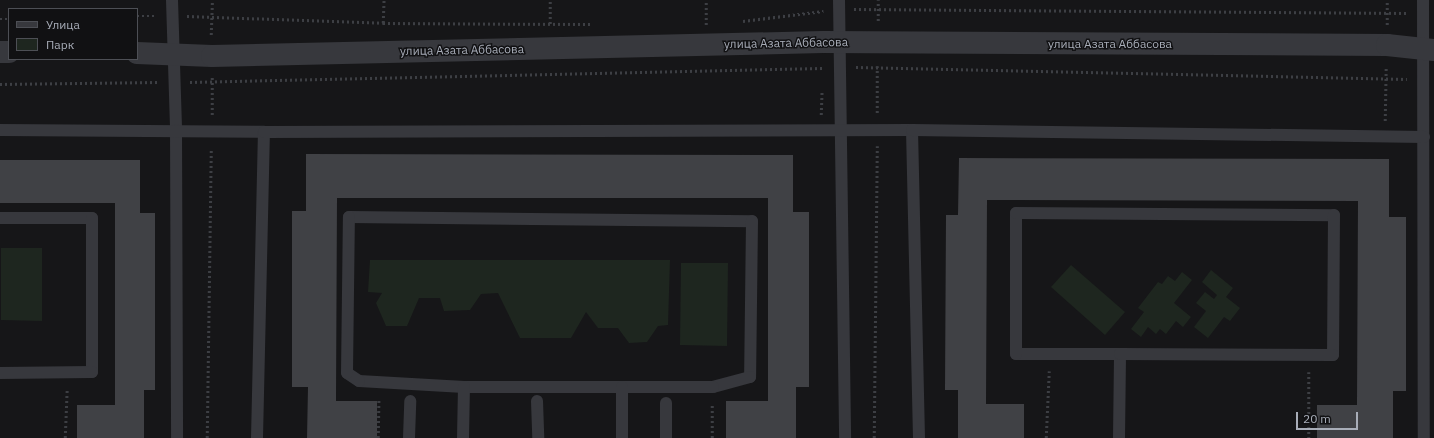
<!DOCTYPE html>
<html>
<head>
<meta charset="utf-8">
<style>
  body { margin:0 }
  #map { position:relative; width:1434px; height:438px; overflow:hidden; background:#161618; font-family:"IBM Plex Sans",sans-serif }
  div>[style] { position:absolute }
  .green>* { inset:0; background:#1e261f }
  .building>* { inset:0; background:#404145 }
  .path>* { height:2.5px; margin-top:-1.25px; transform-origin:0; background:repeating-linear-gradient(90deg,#3d3f44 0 2px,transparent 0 5px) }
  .service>* { height:12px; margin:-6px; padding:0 6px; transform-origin:6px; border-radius:6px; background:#37383d }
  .tertiary>* { height:22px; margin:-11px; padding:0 11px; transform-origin:11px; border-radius:11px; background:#37383d }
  span { translate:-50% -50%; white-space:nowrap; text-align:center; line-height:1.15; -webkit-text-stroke:3px #111113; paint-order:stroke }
  .street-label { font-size:12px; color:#a8adb8 }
  .legend { position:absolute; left:8px; top:8px; width:130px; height:52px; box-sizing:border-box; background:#111113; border:1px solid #4d4f55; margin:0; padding:5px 7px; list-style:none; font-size:12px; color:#a8adb8 }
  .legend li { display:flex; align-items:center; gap:8px; height:20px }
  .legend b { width:20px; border:1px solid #4d4f55 }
  .scale { position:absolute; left:1296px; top:412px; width:62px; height:18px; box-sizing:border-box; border:2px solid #a8adb8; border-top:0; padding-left:5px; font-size:12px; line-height:14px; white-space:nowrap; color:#a8adb8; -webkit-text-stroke:3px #111113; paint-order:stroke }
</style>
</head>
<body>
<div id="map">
  <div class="green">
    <div style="clip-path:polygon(1px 248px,42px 248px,42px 321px,1px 320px)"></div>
    <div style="clip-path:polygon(370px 260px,670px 260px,668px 325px,658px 326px,647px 342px,629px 343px,618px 328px,598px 328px,586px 312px,571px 338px,520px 338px,498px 293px,481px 294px,470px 310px,444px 311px,440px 298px,419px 298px,407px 326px,386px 326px,376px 303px,382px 293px,368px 292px)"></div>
    <div style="clip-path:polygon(681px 263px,728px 263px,727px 346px,680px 345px)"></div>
    <div style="clip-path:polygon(1071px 265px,1125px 312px,1105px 335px,1051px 287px)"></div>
    <div style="clip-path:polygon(1211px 270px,1233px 288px,1226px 297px,1240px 308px,1230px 321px,1224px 317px,1208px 338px,1194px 327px,1206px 311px,1196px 303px,1205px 292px,1214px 299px,1217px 295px,1202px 282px)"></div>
    <div style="clip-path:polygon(1182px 272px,1192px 280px,1174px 303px,1191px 317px,1183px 327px,1176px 321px,1166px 334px,1160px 329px,1156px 334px,1148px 327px,1141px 337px,1131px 329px,1144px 312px,1138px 308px,1158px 282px,1162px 284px,1168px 276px,1175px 281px)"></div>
  </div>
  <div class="building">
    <div style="clip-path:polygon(306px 154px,793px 155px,793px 212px,809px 212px,809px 387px,796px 387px,796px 438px,726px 438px,726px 401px,768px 401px,768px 198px,337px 198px,336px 401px,377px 401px,377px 438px,307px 438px,308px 387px,292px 387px,292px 211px,306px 211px)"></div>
    <div style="clip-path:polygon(959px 158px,1389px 159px,1389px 217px,1406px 217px,1406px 391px,1393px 391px,1393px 438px,1317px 438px,1317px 405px,1357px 405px,1358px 201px,987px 200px,986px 404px,1024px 404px,1024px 438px,958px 438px,958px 390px,945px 390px,946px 215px,958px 215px)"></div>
    <div style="clip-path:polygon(0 160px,140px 160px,140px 213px,155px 213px,155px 390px,144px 390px,144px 438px,77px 438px,77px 405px,115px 405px,115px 203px,0 203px)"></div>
  </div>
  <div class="path">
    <div style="left:854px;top:9px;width:553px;rotate:0.41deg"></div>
    <div style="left:137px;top:16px;width:19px"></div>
    <div style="left:187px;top:16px;width:196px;rotate:2deg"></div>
    <div style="left:383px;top:23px;width:207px;rotate:0.3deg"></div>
    <div style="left:0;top:19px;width:9px"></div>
    <div style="left:743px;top:21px;width:81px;rotate:-7.1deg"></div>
    <div style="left:878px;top:21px;width:21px;rotate:-90deg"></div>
    <div style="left:383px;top:23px;width:23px;rotate:-88deg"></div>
    <div style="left:550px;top:24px;width:24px;rotate:-90deg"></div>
    <div style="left:706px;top:25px;width:25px;rotate:-90deg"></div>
    <div style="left:1387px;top:25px;width:25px;rotate:-90deg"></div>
    <div style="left:211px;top:35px;width:35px;rotate:-88deg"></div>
    <div style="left:856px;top:67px;width:551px;rotate:1.25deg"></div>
    <div style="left:190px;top:82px;width:633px;rotate:-1.27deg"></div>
    <div style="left:0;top:84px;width:159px;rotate:-0.7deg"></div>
    <div style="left:877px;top:113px;width:47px;rotate:-90deg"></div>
    <div style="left:212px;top:115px;width:39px;rotate:-90deg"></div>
    <div style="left:821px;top:115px;width:25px;rotate:-88deg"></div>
    <div style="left:1385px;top:121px;width:55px;rotate:-89deg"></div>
    <div style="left:1309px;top:372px;width:66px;rotate:90deg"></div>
    <div style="left:65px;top:438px;width:49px;rotate:-87.7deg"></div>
    <div style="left:207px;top:438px;width:290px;rotate:-89.2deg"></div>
    <div style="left:378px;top:438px;width:39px;rotate:-89deg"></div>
    <div style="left:712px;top:438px;width:35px;rotate:-90deg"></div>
    <div style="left:874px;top:438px;width:292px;rotate:-89.4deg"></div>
    <div style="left:1046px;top:438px;width:67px;rotate:-87.4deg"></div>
  </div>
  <div class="service">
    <div style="left:172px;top:0;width:130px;rotate:88.2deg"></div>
    <div style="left:176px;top:130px;width:308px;rotate:89.8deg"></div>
    <div style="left:839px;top:0;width:438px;rotate:89.2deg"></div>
    <div style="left:1423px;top:0;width:438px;rotate:89.9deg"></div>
    <div style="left:0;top:130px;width:264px;rotate:0.4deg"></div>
    <div style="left:349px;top:217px;width:403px;rotate:0.6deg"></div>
    <div style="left:752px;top:221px;width:156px;rotate:90.7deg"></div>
    <div style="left:750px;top:377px;width:38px;rotate:165deg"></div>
    <div style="left:713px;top:387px;width:249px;rotate:180deg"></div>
    <div style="left:464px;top:387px;width:105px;rotate:-176.7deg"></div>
    <div style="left:359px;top:381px;width:14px;rotate:-146deg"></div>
    <div style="left:347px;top:373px;width:156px;rotate:-89.3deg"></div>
    <div style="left:0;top:218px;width:92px"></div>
    <div style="left:92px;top:218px;width:154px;rotate:90deg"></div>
    <div style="left:92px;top:372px;width:92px;rotate:179.4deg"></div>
    <div style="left:622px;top:387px;width:51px;rotate:90deg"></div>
    <div style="left:537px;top:401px;width:37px;rotate:88deg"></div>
    <div style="left:257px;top:438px;width:306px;rotate:-88.7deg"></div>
    <div style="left:264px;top:132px;width:648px;rotate:-0.18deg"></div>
    <div style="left:409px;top:438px;width:37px;rotate:-88deg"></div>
    <div style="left:463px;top:438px;width:51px;rotate:-88.9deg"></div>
    <div style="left:666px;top:438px;width:35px;rotate:-90deg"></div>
    <div style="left:919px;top:438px;width:308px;rotate:-91.3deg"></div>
    <div style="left:912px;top:130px;width:512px;rotate:0.78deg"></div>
    <div style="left:1119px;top:438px;width:84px;rotate:-89.3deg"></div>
    <div style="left:1120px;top:354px;width:104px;rotate:180deg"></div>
    <div style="left:1016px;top:354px;width:141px;rotate:-90deg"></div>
    <div style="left:1016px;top:213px;width:318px;rotate:0.4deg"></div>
    <div style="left:1334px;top:215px;width:140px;rotate:90.4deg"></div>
    <div style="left:1333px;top:355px;width:213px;rotate:-179.7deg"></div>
  </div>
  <div class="tertiary">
    <div style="left:0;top:52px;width:9px"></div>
    <div style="left:137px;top:53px;width:75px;rotate:2.3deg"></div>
    <div style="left:212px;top:56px;width:611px;rotate:-1.31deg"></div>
    <div style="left:823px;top:42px;width:564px;rotate:0.3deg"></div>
    <div style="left:1387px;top:45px;width:47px;rotate:6.1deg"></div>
  </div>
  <div class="street-label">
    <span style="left:786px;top:43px;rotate:-1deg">улица Азата Аббасова</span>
    <span style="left:1110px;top:44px">улица Азата Аббасова</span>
    <span style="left:462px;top:50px;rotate:-1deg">улица Азата Аббасова</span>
  </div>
  <ul class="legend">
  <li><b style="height:5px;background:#37383d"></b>Улица</li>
  <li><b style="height:11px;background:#1e261f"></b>Парк</li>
  </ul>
  <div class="scale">20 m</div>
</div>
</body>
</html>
